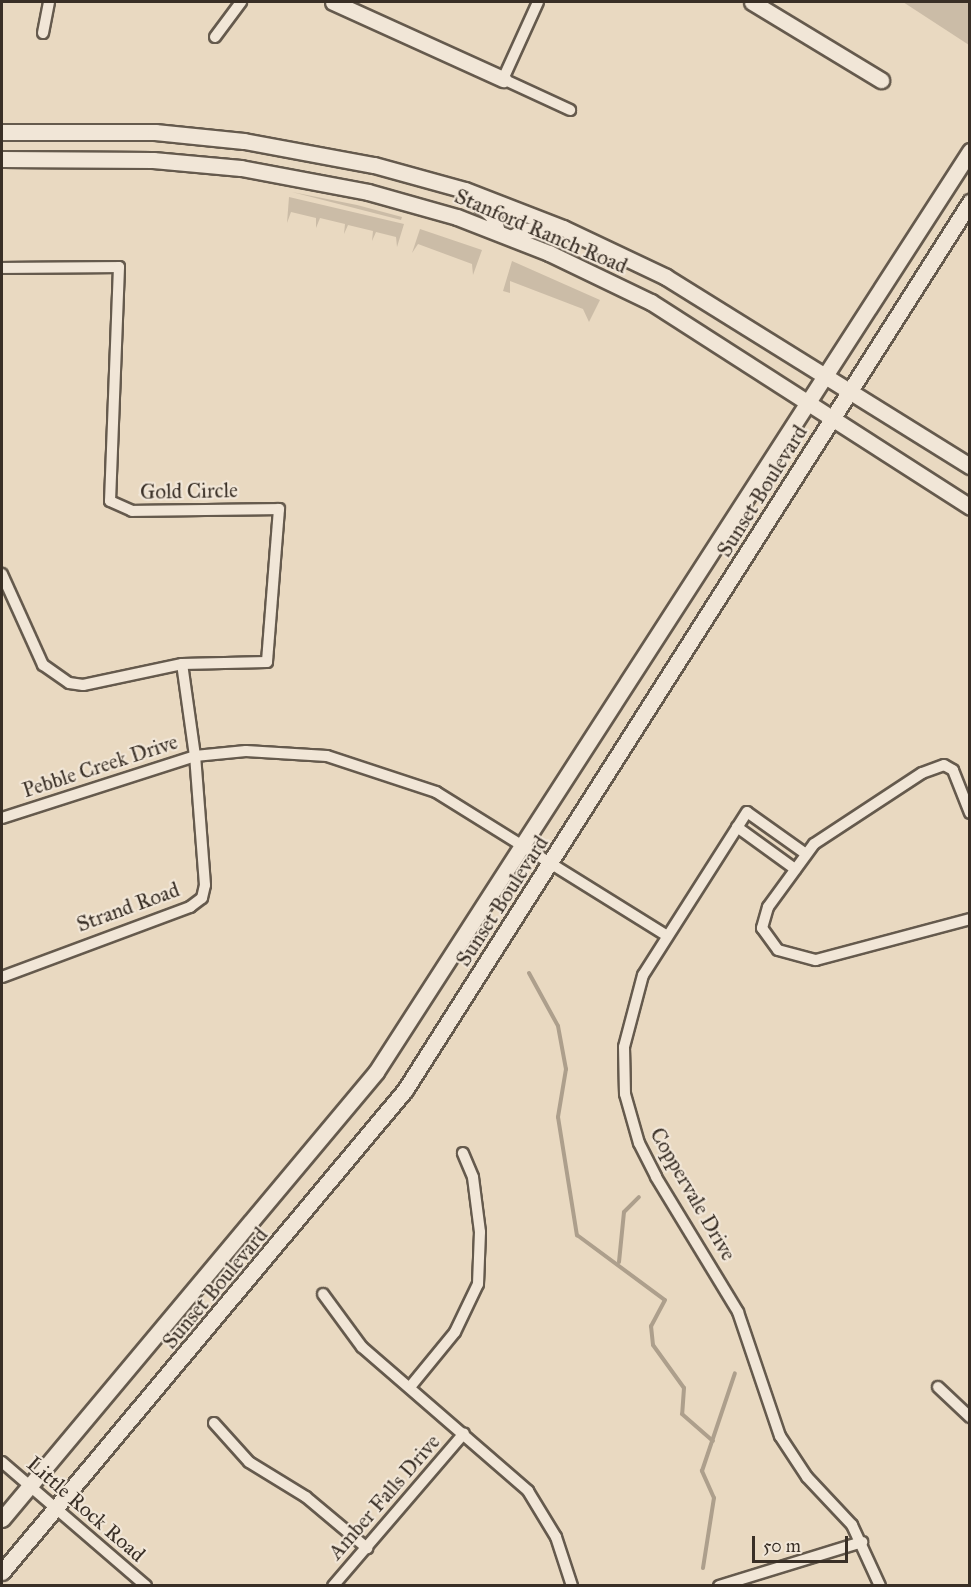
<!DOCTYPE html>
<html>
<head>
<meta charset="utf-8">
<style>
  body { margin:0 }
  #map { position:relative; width:971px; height:1587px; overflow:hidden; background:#e9d9c1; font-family:"IM FELL Great Primer",serif }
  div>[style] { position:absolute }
  .green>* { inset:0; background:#cbbca7 }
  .stream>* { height:4px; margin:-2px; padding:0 2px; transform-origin:2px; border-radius:2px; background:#ad9f8c }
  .roads { filter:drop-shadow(2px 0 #655a4d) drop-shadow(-2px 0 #655a4d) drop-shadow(0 2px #655a4d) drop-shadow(0 -2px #655a4d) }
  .street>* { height:10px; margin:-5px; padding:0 5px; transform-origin:5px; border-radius:5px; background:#f1e6d7 }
  .secondary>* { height:15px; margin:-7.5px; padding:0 7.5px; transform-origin:7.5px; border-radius:7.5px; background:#f1e6d7 }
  span { translate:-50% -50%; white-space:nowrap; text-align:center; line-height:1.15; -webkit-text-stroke:4.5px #f1e6d7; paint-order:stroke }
  .street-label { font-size:21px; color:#392f26 }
  .frame { position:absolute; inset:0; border:3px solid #392f26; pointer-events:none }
  .scale { position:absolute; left:752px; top:1536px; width:96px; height:27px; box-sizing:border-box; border:3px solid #392f26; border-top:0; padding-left:8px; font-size:18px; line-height:21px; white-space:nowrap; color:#392f26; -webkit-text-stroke:4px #f1e6d7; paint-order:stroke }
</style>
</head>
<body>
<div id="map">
  <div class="green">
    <div style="clip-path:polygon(903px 2px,969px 2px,969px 45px)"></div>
    <div style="clip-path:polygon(292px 192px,357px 205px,402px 217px,401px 220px)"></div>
    <div style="clip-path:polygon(289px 197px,404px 224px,397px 247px,396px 237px,376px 232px,372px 241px,373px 231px,348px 225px,344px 234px,345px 224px,320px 218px,316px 228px,316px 218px,291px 212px,287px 223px)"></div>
    <div style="clip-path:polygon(420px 229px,482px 250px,473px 275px,472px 264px,418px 244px,412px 253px)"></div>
    <div style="clip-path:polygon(512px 261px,600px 300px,589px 322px,583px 309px,510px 281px,510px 293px,503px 291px)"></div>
  </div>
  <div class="stream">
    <div style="left:529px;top:973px;width:60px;rotate:61.3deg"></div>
    <div style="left:558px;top:1026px;width:44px;rotate:79.5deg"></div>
    <div style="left:566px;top:1069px;width:49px;rotate:99.5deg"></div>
    <div style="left:558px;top:1117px;width:120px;rotate:80.9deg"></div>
    <div style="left:577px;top:1235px;width:109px;rotate:36.5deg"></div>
    <div style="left:665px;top:1300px;width:30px;rotate:118deg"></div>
    <div style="left:651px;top:1326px;width:19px;rotate:84deg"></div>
    <div style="left:653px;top:1345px;width:53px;rotate:54.2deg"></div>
    <div style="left:684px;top:1388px;width:26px;rotate:94deg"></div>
    <div style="left:682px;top:1414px;width:41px;rotate:41.1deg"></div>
    <div style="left:619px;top:1262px;width:50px;rotate:-84.3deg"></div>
    <div style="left:624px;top:1212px;width:21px;rotate:-45deg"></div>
    <div style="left:703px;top:1568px;width:71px;rotate:-81.1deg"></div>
    <div style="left:714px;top:1498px;width:30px;rotate:-114deg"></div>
    <div style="left:702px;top:1471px;width:103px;rotate:-71.4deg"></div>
  </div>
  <div class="roads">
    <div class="street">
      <div style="left:538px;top:2px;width:85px;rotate:114.4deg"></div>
      <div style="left:503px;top:79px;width:74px;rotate:24.8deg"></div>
      <div style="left:43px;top:33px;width:32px;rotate:-79deg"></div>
      <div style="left:215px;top:37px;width:44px;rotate:-53.4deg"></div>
      <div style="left:2px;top:268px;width:117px;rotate:-0.5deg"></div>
      <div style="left:119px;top:267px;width:234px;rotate:92.2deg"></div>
      <div style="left:110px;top:501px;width:24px;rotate:24deg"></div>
      <div style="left:132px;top:511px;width:147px;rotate:-0.8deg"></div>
      <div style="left:279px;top:509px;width:153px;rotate:94.5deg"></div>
      <div style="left:267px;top:662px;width:85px;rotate:178.7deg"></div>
      <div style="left:182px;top:664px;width:101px;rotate:168deg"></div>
      <div style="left:83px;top:685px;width:14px;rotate:-172deg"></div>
      <div style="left:69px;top:683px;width:32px;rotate:-145deg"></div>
      <div style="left:43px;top:665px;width:100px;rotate:-114.3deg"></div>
      <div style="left:970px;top:813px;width:46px;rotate:-111.6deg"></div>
      <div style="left:953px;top:770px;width:10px;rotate:-151deg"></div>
      <div style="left:944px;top:765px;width:23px;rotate:160deg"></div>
      <div style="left:922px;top:773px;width:129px;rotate:146.7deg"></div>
      <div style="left:814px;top:844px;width:78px;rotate:126.1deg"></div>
      <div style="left:768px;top:907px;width:22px;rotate:106deg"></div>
      <div style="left:762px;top:928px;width:27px;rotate:54deg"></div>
      <div style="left:778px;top:950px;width:39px;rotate:15deg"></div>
      <div style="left:816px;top:960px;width:159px;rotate:-14.9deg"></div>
      <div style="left:2px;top:818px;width:203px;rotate:-17.8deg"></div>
      <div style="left:195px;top:756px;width:51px;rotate:-5.6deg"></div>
      <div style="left:246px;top:751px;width:81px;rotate:3.5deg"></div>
      <div style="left:327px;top:756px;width:115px;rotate:18.3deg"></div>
      <div style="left:436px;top:792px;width:272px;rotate:31.9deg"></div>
      <div style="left:737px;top:827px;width:72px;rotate:35.9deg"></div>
      <div style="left:806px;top:854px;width:72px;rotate:-144.6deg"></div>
      <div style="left:747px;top:812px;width:193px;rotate:122.5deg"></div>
      <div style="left:643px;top:975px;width:74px;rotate:104.8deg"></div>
      <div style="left:624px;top:1047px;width:47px;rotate:88.8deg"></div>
      <div style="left:625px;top:1094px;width:51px;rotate:74.1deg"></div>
      <div style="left:639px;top:1143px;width:38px;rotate:63deg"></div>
      <div style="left:656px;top:1177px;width:158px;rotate:58.7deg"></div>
      <div style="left:738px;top:1312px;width:131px;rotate:71.3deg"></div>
      <div style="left:780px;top:1436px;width:49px;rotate:56.6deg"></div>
      <div style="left:807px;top:1477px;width:66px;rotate:46.8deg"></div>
      <div style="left:852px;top:1525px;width:67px;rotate:65.3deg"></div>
      <div style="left:2px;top:977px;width:201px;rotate:-20.4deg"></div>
      <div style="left:190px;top:907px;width:15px;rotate:-37deg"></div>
      <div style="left:202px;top:898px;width:13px;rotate:-77deg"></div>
      <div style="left:205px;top:885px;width:129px;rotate:-94.4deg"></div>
      <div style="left:195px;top:756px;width:93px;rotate:-98deg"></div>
      <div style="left:323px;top:1294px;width:66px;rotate:53.7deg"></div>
      <div style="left:362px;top:1347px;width:220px;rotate:40.9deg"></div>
      <div style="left:528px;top:1491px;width:54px;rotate:58.7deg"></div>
      <div style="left:556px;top:1537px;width:52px;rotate:71.9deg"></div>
      <div style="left:410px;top:1387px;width:71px;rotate:-50.7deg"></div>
      <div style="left:455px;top:1332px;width:53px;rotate:-64.4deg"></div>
      <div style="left:478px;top:1284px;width:52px;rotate:-87.8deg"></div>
      <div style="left:480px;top:1232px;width:55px;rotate:-97.3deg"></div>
      <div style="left:473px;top:1177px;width:26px;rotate:-113deg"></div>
      <div style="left:938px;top:1387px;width:44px;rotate:43.2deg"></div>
      <div style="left:214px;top:1423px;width:52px;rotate:48.1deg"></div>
      <div style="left:249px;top:1462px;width:67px;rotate:31.6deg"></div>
      <div style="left:306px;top:1497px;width:80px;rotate:39.9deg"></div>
      <div style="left:2px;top:1462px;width:190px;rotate:40.7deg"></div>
      <div style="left:333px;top:1586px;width:201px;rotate:-49.4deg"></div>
      <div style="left:719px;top:1586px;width:150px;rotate:-17.1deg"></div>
    </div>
    <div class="secondary">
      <div style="left:333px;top:2px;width:187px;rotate:24.4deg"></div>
      <div style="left:752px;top:2px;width:151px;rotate:31.2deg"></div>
      <div style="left:2px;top:132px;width:153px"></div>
      <div style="left:155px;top:132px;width:89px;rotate:5.8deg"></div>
      <div style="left:244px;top:141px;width:132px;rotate:10.5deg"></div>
      <div style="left:374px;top:165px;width:94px;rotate:15.4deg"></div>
      <div style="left:465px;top:190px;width:105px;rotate:21.2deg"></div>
      <div style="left:563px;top:228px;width:114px;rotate:25.4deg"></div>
      <div style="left:666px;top:277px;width:358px;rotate:31.9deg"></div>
      <div style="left:2px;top:159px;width:151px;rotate:0.4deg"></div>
      <div style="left:153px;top:160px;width:88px;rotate:5.2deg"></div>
      <div style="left:241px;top:168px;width:129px;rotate:10.7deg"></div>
      <div style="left:368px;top:192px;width:92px;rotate:15.7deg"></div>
      <div style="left:457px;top:217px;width:99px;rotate:21.4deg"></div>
      <div style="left:549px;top:253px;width:113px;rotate:25.7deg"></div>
      <div style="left:651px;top:302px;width:379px;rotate:32.7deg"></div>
      <div style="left:472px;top:197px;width:28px;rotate:42deg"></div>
      <div style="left:493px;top:216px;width:16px;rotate:76deg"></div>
      <div style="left:513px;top:237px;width:13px;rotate:-29deg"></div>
      <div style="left:524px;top:231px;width:36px;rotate:-5deg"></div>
      <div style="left:2px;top:1519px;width:583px;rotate:-50.08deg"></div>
      <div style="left:376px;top:1072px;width:1096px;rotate:-57.18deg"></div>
      <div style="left:2px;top:1572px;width:628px;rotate:-50.1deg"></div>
      <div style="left:405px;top:1090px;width:1053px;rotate:-57.53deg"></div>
    </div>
  </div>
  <div class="street-label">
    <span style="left:541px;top:231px;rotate:23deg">Stanford Ranch Road</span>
    <span style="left:189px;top:491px;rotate:-1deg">Gold Circle</span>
    <span style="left:762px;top:491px;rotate:-58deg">Sunset Boulevard</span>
    <span style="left:100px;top:766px;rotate:-18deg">Pebble Creek Drive</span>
    <span style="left:502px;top:901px;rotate:-57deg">Sunset Boulevard</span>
    <span style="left:128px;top:907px;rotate:-20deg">Strand Road</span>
    <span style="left:693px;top:1194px;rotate:60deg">Coppervale Drive</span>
    <span style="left:215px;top:1288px;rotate:-50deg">Sunset Boulevard</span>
    <span style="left:384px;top:1497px;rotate:-49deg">Amber Falls Drive</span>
    <span style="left:86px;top:1509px;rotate:41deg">Little Rock Road</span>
  </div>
  <div class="frame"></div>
  <div class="scale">50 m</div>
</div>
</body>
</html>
